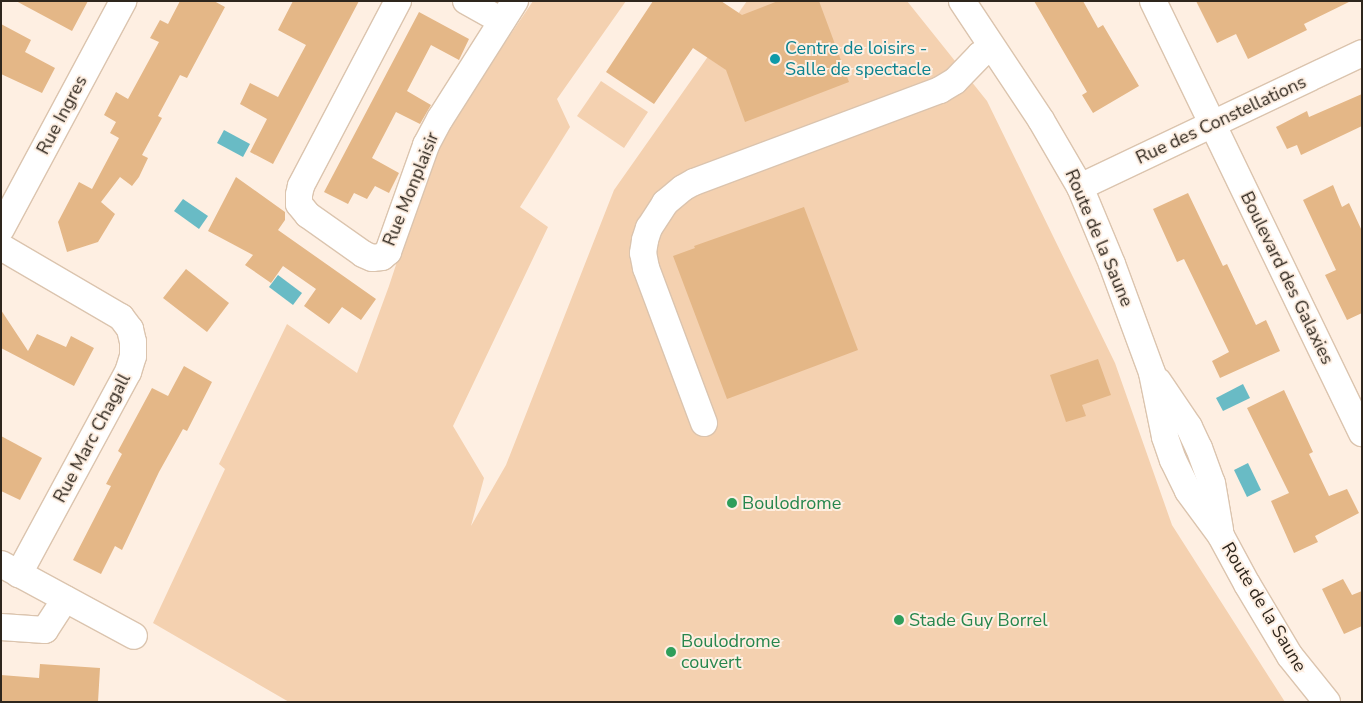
<!DOCTYPE html>
<html>
<head>
<meta charset="utf-8">
<style>
  body { margin:0 }
  #map { position:relative; width:1363px; height:703px; overflow:hidden; background:#feefe2; font-family:"Nunito Sans",sans-serif }
  div>[style] { position:absolute }
  .green>* { inset:0; background:#f4d1b0 }
  .water>* { inset:0; background:#69bbc5 }
  .building>* { inset:0; background:#e4b787 }
  .roads { filter:drop-shadow(1px 0 #dbc4ae) drop-shadow(-1px 0 #dbc4ae) drop-shadow(0 1px #dbc4ae) drop-shadow(0 -1px #dbc4ae) }
  .minor>* { height:26px; margin:-13px; padding:0 13px; transform-origin:13px; border-radius:13px; background:#fff }
  .dots>* { width:14px; height:14px; translate:-50% -50%; box-sizing:border-box; border:2px solid #feefe2; border-radius:50% }
  span { translate:-50% -50%; white-space:nowrap; text-align:center; line-height:1.15; -webkit-text-stroke:4px #feefe2; paint-order:stroke }
  .culture-label { font-size:18px; color:#0d838f }
  .left { translate:0 -50%; text-align:left }
  .street-label { font-size:18px; color:#2e261d }
  .leisure-label { font-size:18px; color:#27864d }
  .frame { position:absolute; inset:0; border:2px solid #2e261d; pointer-events:none }
</style>
</head>
<body>
<div id="map">
  <div class="green">
    <div style="clip-path:polygon(533px 1px,626px 1px,557px 99px,570px 127px,520px 207px,548px 227px,453px 426px,484px 478px,471px 526px,506px 465px,614px 190px,747px 1px,907px 1px,987px 101px,1115px 363px,1172px 525px,1285px 702px,289px 702px,153px 623px,225px 469px,219px 464px,287px 324px,357px 373px,389px 286px,427px 171px,444px 134px)"></div>
    <div style="clip-path:polygon(601px 81px,648px 112px,624px 148px,577px 116px)"></div>
  </div>
  <div class="water">
    <div style="clip-path:polygon(224px 130px,250px 144px,243px 157px,217px 143px)"></div>
    <div style="clip-path:polygon(183px 199px,208px 216px,199px 229px,174px 211px)"></div>
    <div style="clip-path:polygon(278px 275px,302px 293px,293px 305px,269px 287px)"></div>
    <div style="clip-path:polygon(1243px 384px,1250px 398px,1223px 411px,1216px 398px)"></div>
    <div style="clip-path:polygon(1248px 463px,1261px 490px,1247px 497px,1234px 470px)"></div>
  </div>
  <div class="building">
    <div style="clip-path:polygon(16px 1px,88px 1px,72px 31px)"></div>
    <div style="clip-path:polygon(180px 1px,214px 1px,225px 7px,187px 78px,180px 75px,158px 116px,162px 118px,142px 155px,148px 158px,139px 177px,132px 186px,120px 177px,101px 202px,115px 214px,98px 242px,67px 252px,58px 222px,79px 182px,92px 189px,119px 138px,110px 133px,116px 122px,104px 115px,116px 92px,128px 99px,159px 42px,150px 38px,160px 20px,168px 24px)"></div>
    <div style="clip-path:polygon(293px 1px,359px 1px,273px 164px,250px 152px,267px 119px,240px 104px,250px 83px,278px 97px,306px 45px,278px 30px)"></div>
    <div style="clip-path:polygon(653px 1px,721px 1px,742px 15px,778px 1px,819px 1px,849px 82px,745px 122px,726px 70px,693px 48px,654px 104px,606px 72px)"></div>
    <div style="clip-path:polygon(1034px 1px,1083px 1px,1098px 28px,1103px 25px,1139px 86px,1093px 113px,1082px 95px,1087px 92px)"></div>
    <div style="clip-path:polygon(1196px 1px,1351px 1px,1304px 24px,1307px 30px,1248px 59px,1236px 34px,1217px 43px)"></div>
    <div style="clip-path:polygon(419px 12px,469px 39px,459px 60px,431px 45px,407px 91px,431px 105px,420px 124px,396px 112px,372px 158px,399px 173px,389px 193px,375px 186px,367px 199px,354px 193px,348px 204px,324px 192px)"></div>
    <div style="clip-path:polygon(1px 24px,31px 40px,25px 52px,55px 68px,42px 93px,1px 74px)"></div>
    <div style="clip-path:polygon(1362px 94px,1362px 126px,1301px 155px,1297px 145px,1287px 149px,1276px 127px,1307px 111px,1309px 117px)"></div>
    <div style="clip-path:polygon(236px 177px,285px 212px,285px 220px,278px 230px,376px 299px,361px 320px,342px 307px,329px 324px,304px 306px,316px 289px,283px 266px,271px 283px,245px 265px,253px 255px,208px 231px)"></div>
    <div style="clip-path:polygon(1333px 185px,1342px 207px,1349px 203px,1362px 231px,1362px 313px,1347px 320px,1325px 275px,1336px 270px,1303px 200px)"></div>
    <div style="clip-path:polygon(1188px 193px,1223px 266px,1227px 264px,1256px 325px,1266px 320px,1280px 351px,1220px 378px,1212px 361px,1229px 352px,1184px 259px,1177px 262px,1153px 209px)"></div>
    <div style="clip-path:polygon(804px 207px,858px 350px,727px 399px,673px 256px,695px 248px,694px 246px)"></div>
    <div style="clip-path:polygon(186px 269px,229px 303px,207px 332px,163px 298px)"></div>
    <div style="clip-path:polygon(1px 310px,28px 351px,37px 334px,66px 347px,71px 336px,94px 348px,74px 386px,1px 348px)"></div>
    <div style="clip-path:polygon(1098px 359px,1111px 395px,1082px 405px,1086px 416px,1066px 422px,1050px 375px)"></div>
    <div style="clip-path:polygon(184px 366px,212px 382px,187px 431px,183px 429px,159px 472px,122px 550px,115px 546px,101px 574px,73px 560px,111px 486px,106px 484px,122px 454px,118px 451px,152px 388px,168px 396px)"></div>
    <div style="clip-path:polygon(1284px 390px,1313px 452px,1309px 454px,1329px 496px,1347px 489px,1359px 513px,1315px 536px,1318px 542px,1294px 553px,1271px 501px,1289px 493px,1247px 408px)"></div>
    <div style="clip-path:polygon(1px 436px,42px 458px,20px 500px,1px 491px)"></div>
    <div style="clip-path:polygon(1343px 579px,1352px 595px,1362px 591px,1362px 626px,1344px 634px,1322px 589px)"></div>
    <div style="clip-path:polygon(40px 664px,100px 668px,98px 702px,1px 702px,1px 675px,39px 678px)"></div>
  </div>
  <div class="roads">
    <div class="minor">
      <div style="left:398px;top:1px;width:209px;rotate:117.7deg"></div>
      <div style="left:301px;top:186px;width:9px;rotate:103deg"></div>
      <div style="left:299px;top:195px;width:9px;rotate:90deg"></div>
      <div style="left:299px;top:204px;width:14px;rotate:51deg"></div>
      <div style="left:308px;top:215px;width:67px;rotate:35.3deg"></div>
      <div style="left:363px;top:254px;width:10px;rotate:24deg"></div>
      <div style="left:372px;top:258px;width:10px;rotate:-6deg"></div>
      <div style="left:382px;top:257px;width:8px;rotate:-40deg"></div>
      <div style="left:388px;top:252px;width:114px;rotate:-70.4deg"></div>
      <div style="left:426px;top:145px;width:30px;rotate:-62deg"></div>
      <div style="left:440px;top:119px;width:140px;rotate:-57.6deg"></div>
      <div style="left:466px;top:1px;width:41px;rotate:29.1deg"></div>
      <div style="left:962px;top:1px;width:143px;rotate:56.4deg"></div>
      <div style="left:1041px;top:120px;width:78px;rotate:59.8deg"></div>
      <div style="left:1080px;top:187px;width:83px;rotate:67.4deg"></div>
      <div style="left:1112px;top:264px;width:116px;rotate:69.8deg"></div>
      <div style="left:1152px;top:373px;width:65px;rotate:78.5deg"></div>
      <div style="left:1165px;top:437px;width:24px;rotate:71deg"></div>
      <div style="left:1173px;top:460px;width:34px;rotate:64deg"></div>
      <div style="left:1188px;top:491px;width:56px;rotate:53.7deg"></div>
      <div style="left:1221px;top:536px;width:55px;rotate:61.6deg"></div>
      <div style="left:1247px;top:584px;width:84px;rotate:59.2deg"></div>
      <div style="left:1290px;top:656px;width:59px;rotate:51.2deg"></div>
      <div style="left:1153px;top:1px;width:480px;rotate:64.2deg"></div>
      <div style="left:1080px;top:187px;width:312px;rotate:-25.4deg"></div>
      <div style="left:1px;top:229px;width:259px;rotate:-61.8deg"></div>
      <div style="left:1px;top:247px;width:139px;rotate:30.3deg"></div>
      <div style="left:121px;top:317px;width:15px;rotate:53deg"></div>
      <div style="left:130px;top:329px;width:13px;rotate:77deg"></div>
      <div style="left:133px;top:342px;width:14px;rotate:90deg"></div>
      <div style="left:133px;top:356px;width:17px;rotate:107deg"></div>
      <div style="left:128px;top:372px;width:230px;rotate:118.4deg"></div>
      <div style="left:1158px;top:381px;width:55px;rotate:56deg"></div>
      <div style="left:1189px;top:427px;width:23px;rotate:65deg"></div>
      <div style="left:1199px;top:448px;width:37px;rotate:70deg"></div>
      <div style="left:1212px;top:483px;width:48px;rotate:80.3deg"></div>
      <div style="left:704px;top:423px;width:165px;rotate:-110.5deg"></div>
      <div style="left:646px;top:268px;width:15px;rotate:-101deg"></div>
      <div style="left:643px;top:253px;width:13px;rotate:-81deg"></div>
      <div style="left:645px;top:240px;width:13px;rotate:-72deg"></div>
      <div style="left:649px;top:228px;width:30px;rotate:-57deg"></div>
      <div style="left:665px;top:203px;width:23px;rotate:-40deg"></div>
      <div style="left:683px;top:188px;width:13px;rotate:-29deg"></div>
      <div style="left:694px;top:182px;width:263px;rotate:-20.5deg"></div>
      <div style="left:940px;top:90px;width:17px;rotate:-31deg"></div>
      <div style="left:955px;top:81px;width:36px;rotate:-46deg"></div>
      <div style="left:980px;top:55px;width:13px;rotate:-32deg"></div>
      <div style="left:1px;top:564px;width:151px;rotate:28.4deg"></div>
      <div style="left:1px;top:627px;width:44px;rotate:3.9deg"></div>
      <div style="left:45px;top:630px;width:37px;rotate:-57deg"></div>
    </div>
  </div>
  <div class="dots">
    <div style="left:775px;top:59px;background:#0f9aa8"></div>
    <div style="left:732px;top:503px;background:#2e9e5b"></div>
    <div style="left:899px;top:620px;background:#2e9e5b"></div>
    <div style="left:671px;top:652px;background:#2e9e5b"></div>
  </div>
  <div class="culture-label">
    <span class="left" style="left:785px;top:59px">Centre de loisirs -<br>Salle de spectacle</span>
  </div>
  <div class="street-label">
    <span style="left:62px;top:115px;rotate:-62deg">Rue Ingres</span>
    <span style="left:1221px;top:120px;rotate:-25deg">Rue des Constellations</span>
    <span style="left:411px;top:189px;rotate:-68deg">Rue Monplaisir</span>
    <span style="left:1099px;top:238px;rotate:67deg">Route de la Saune</span>
    <span style="left:1287px;top:278px;rotate:64deg">Boulevard des Galaxies</span>
    <span style="left:92px;top:438px;rotate:-62deg">Rue Marc Chagall</span>
    <span style="left:1264px;top:607px;rotate:59deg">Route de la Saune</span>
  </div>
  <div class="leisure-label">
    <span class="left" style="left:742px;top:503px">Boulodrome</span>
    <span class="left" style="left:909px;top:620px">Stade Guy Borrel</span>
    <span class="left" style="left:681px;top:652px">Boulodrome<br>couvert</span>
  </div>
  <div class="frame"></div>
</div>
</body>
</html>
